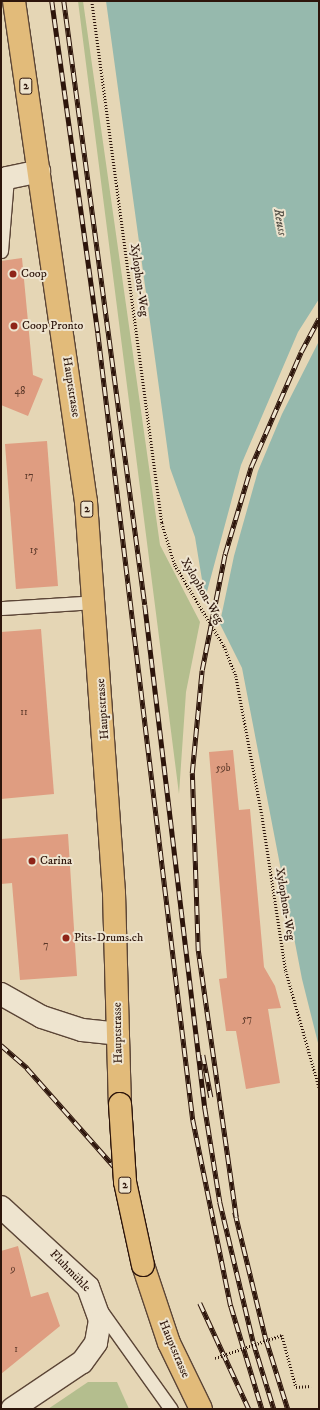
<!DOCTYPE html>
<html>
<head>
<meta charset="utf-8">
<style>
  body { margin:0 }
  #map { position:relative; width:320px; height:1410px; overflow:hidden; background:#e5d6b5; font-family:"IM FELL DW Pica",serif }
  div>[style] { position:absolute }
  .green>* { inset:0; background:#b4be8e }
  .water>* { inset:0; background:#96b9ad }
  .pier>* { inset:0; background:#e5d6b5 }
  .building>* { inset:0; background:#df9d81 }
  .path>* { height:2.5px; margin-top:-1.25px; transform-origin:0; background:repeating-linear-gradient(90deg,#2d150b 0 1px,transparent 0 3px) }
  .roads { filter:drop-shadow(1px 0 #5b4536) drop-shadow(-1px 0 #5b4536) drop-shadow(0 1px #5b4536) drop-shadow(0 -1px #5b4536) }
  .service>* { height:13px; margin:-6.5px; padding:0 6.5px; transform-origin:6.5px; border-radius:6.5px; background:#eee4cf }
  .minor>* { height:22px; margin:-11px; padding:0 11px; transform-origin:11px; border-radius:11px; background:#eee4cf }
  .primary>* { height:22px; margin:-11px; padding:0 11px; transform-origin:11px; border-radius:11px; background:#e2bb7a }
  .rail>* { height:4.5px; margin-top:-2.25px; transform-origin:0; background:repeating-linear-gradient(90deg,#eee4cf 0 9px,#2d150b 0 18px); box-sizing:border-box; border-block:1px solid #2d150b }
  .path-bridge>* { height:2.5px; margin-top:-1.25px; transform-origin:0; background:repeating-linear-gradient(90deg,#2d150b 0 1px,transparent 0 3px) }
  .bridges { filter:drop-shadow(1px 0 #2d150b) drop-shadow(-1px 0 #2d150b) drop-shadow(0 1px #2d150b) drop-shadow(0 -1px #2d150b) }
  .primary-bridge>* { height:22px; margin:-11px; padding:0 11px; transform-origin:11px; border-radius:11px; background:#e2bb7a }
  .dots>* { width:11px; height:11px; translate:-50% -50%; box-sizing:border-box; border:2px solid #eee4cf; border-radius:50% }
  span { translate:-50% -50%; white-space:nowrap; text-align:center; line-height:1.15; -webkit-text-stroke:4px #eee4cf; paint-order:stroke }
  .number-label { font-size:10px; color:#5a3728 }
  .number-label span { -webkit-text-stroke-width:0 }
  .shield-label span { padding:1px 3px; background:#eee4cf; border:1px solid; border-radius:3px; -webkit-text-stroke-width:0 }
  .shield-label { font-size:11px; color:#2d150b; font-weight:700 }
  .poi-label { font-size:12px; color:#2d150b }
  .left { translate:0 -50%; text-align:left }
  .street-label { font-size:12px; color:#2d150b }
  .water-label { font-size:13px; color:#524e44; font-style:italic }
  .frame { position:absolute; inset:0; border:2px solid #2d150b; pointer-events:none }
</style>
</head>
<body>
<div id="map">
  <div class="green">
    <div style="clip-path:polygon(78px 1px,83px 1px,160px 545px,200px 622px,186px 692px,179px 794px)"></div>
    <div style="clip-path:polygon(88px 1382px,117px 1382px,129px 1409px,48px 1409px)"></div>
  </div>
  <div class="water">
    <div style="clip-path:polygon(106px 1px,319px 1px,319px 1047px,302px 979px,242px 668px,204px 592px,195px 537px,170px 468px)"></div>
  </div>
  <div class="pier">
    <div style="clip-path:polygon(319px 299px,319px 341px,282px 414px,258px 471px,234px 556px,219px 627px,205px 599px,241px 465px,298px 332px)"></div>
  </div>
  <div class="building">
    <div style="clip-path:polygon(22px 258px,33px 375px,43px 379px,28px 416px,1px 405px,1px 261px)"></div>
    <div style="clip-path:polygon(47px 441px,58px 586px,16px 589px,5px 444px)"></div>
    <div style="clip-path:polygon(41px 629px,54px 794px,1px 799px,1px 632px)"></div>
    <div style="clip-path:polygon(233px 750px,239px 810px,250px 809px,264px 967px,275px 986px,281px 1008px,268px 1009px,280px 1083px,246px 1089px,236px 1031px,226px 1031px,219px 979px,227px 978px,209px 752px)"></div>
    <div style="clip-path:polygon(68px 834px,77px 976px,20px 980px,12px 883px,1px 884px,1px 839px)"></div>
    <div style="clip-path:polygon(18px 1246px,31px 1297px,48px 1292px,60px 1326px,1px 1374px,1px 1251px)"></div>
  </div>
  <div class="path">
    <div style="left:92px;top:1px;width:527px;rotate:82.36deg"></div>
    <div style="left:162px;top:523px;width:44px;rotate:72.8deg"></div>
    <div style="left:175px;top:565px;width:95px;rotate:58.8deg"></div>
    <div style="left:224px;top:646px;width:32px;rotate:68deg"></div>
    <div style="left:236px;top:676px;width:141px;rotate:79.4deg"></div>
    <div style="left:262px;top:815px;width:158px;rotate:81.3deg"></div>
    <div style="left:286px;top:971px;width:121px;rotate:74.1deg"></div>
    <div style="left:282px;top:1335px;width:54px;rotate:74.9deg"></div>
    <div style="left:296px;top:1387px;width:15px;rotate:-4deg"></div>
  </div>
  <div class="roads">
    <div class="service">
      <div style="left:1px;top:251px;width:73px;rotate:-85.3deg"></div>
      <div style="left:1px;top:608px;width:95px;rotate:-3.6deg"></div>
      <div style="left:101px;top:1311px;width:120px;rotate:54.5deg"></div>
    </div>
    <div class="minor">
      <div style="left:1px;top:185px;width:9px;rotate:-49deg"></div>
      <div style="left:7px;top:178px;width:33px;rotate:-12deg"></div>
      <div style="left:1px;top:994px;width:47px;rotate:29.3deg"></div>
      <div style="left:42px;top:1017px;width:42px;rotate:18deg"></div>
      <div style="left:82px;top:1030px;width:36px;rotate:6deg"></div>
      <div style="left:1px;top:1207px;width:118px;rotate:42.6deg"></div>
      <div style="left:88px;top:1287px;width:35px;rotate:70deg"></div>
      <div style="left:100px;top:1320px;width:23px;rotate:100deg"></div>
      <div style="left:96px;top:1343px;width:24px;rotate:126deg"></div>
      <div style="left:82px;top:1362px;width:84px;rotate:146.1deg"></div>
    </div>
    <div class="primary">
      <div style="left:14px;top:1px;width:506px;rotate:81.82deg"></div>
      <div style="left:86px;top:502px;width:392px;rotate:85.9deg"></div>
      <div style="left:114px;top:893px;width:211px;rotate:88.4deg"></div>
      <div style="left:143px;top:1265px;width:82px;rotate:71.6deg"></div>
      <div style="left:169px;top:1343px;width:73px;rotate:64.1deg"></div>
    </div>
  </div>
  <div class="rail">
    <div style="left:52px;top:1px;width:335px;rotate:82.1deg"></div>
    <div style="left:98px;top:333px;width:793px;rotate:83.12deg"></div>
    <div style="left:193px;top:1120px;width:190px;rotate:78.5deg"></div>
    <div style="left:231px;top:1306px;width:108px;rotate:73.2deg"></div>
    <div style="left:64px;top:1px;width:609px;rotate:82.36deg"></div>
    <div style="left:145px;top:605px;width:507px;rotate:83.2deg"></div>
    <div style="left:205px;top:1108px;width:95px;rotate:80.9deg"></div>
    <div style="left:220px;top:1202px;width:143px;rotate:76.6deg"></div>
    <div style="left:253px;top:1341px;width:71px;rotate:72.8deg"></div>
    <div style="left:1px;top:1045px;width:35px;rotate:41deg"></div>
    <div style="left:27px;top:1068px;width:140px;rotate:48.5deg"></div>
    <div style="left:203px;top:1055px;width:43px;rotate:79.2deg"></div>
    <div style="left:235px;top:1212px;width:131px;rotate:76.3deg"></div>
    <div style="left:266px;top:1339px;width:73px;rotate:72.6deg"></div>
    <div style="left:236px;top:1217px;width:269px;rotate:-98.1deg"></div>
    <div style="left:198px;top:951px;width:178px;rotate:-91.9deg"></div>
    <div style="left:192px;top:773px;width:103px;rotate:-84.5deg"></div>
    <div style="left:202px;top:670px;width:118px;rotate:-78.8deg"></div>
    <div style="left:225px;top:554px;width:91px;rotate:-73.4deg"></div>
    <div style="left:251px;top:467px;width:125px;rotate:-66.5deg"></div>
    <div style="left:301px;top:352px;width:38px;rotate:-62deg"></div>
    <div style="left:200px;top:1303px;width:117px;rotate:65.2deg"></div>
  </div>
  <div class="path-bridge">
    <div style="left:215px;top:1358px;width:71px;rotate:-18.9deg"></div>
  </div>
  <div class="bridges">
    <div class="primary-bridge">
      <div style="left:120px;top:1104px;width:78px;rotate:86.3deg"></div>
      <div style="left:125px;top:1182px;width:85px;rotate:77.8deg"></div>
    </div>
  </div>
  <div class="dots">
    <div style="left:13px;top:274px;background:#8f2418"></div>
    <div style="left:14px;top:326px;background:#8f2418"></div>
    <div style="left:32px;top:861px;background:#8f2418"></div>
    <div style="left:66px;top:938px;background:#8f2418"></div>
  </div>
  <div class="number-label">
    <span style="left:20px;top:392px">48</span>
    <span style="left:29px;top:477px">17</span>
    <span style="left:34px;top:551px">15</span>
    <span style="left:24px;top:713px">11</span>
    <span style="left:223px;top:769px">59b</span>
    <span style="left:46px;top:946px">7</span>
    <span style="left:247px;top:1020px">57</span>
    <span style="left:13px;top:1270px">9</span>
    <span style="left:16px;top:1350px">1</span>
  </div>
  <div class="shield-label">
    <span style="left:26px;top:86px">2</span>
    <span style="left:87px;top:509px">2</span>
    <span style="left:125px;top:1185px">2</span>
  </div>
  <div class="poi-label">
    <span class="left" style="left:21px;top:274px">Coop</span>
    <span class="left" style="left:22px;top:326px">Coop Pronto</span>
    <span class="left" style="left:40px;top:861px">Carina</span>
    <span class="left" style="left:74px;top:938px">Pits-Drums.ch</span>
  </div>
  <div class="street-label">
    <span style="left:139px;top:280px;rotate:82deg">Xylophon-Weg</span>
    <span style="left:71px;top:387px;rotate:81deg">Hauptstrasse</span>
    <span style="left:202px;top:591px;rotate:60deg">Xylophon-Weg</span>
    <span style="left:103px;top:709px;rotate:-94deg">Hauptstrasse</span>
    <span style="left:285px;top:904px;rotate:81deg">Xylophon-Weg</span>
    <span style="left:118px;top:1033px;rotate:-91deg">Hauptstrasse</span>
    <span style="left:70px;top:1271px;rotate:46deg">Fluhmühle</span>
    <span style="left:174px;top:1349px;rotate:67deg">Hauptstrasse</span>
  </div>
  <div class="water-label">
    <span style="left:280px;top:222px;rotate:80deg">Reuss</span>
  </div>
  <div class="frame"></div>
</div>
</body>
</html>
